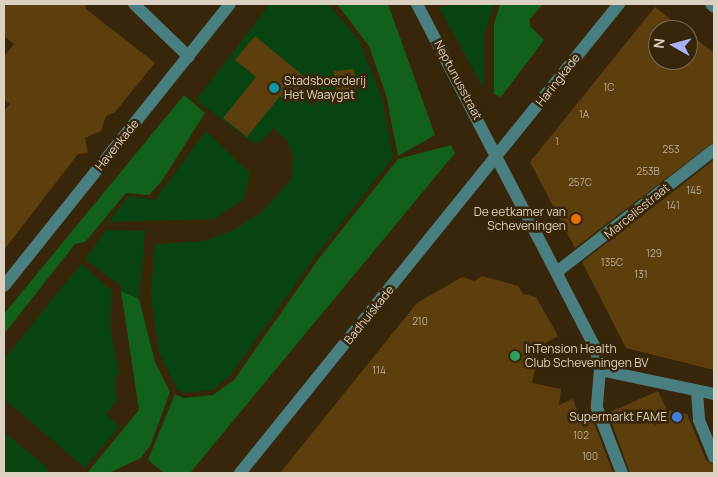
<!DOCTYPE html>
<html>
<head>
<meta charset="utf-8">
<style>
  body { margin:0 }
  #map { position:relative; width:718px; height:477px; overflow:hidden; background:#38260a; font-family:Manrope,sans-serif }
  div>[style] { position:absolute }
  .green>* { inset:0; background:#084411 }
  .forest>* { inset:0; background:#11601c }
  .building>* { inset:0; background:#5d3f0e }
  .minor>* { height:12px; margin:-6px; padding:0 6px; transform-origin:6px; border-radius:6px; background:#4a7f82 }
  .dots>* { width:14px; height:14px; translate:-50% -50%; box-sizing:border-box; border:2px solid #38260a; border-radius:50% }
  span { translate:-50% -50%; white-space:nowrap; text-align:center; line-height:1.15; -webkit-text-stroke:5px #38260a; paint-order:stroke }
  .number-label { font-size:10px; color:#bcac94 }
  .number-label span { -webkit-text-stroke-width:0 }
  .street-label { font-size:12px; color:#dcd0c1 }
  .poi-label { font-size:12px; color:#dcd0c1 }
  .left { translate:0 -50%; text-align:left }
  .right { translate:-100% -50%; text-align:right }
  .frame { position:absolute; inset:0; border:5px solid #dcd0c1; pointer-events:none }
  .north { position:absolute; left:648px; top:20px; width:50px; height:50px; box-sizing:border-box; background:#38260a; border:1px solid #7a6a53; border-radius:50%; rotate:277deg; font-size:14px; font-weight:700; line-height:20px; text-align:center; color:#dcd0c1 }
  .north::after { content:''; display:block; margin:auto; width:18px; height:22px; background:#a7b1fc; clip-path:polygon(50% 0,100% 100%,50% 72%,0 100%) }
</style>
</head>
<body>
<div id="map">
  <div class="green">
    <div style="clip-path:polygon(270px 4px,328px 4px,358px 39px,382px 98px,393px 158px,314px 258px,230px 376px,213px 390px,183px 393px,177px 389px,159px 352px,151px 294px,155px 244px,204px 241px,231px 231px,262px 212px,292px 178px,293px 156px,287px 141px,273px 128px,262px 141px,253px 143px,196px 100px)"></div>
    <div style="clip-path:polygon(453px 4px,495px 4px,484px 34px,483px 87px,439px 8px)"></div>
    <div style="clip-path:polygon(206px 131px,250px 173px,244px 199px,214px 219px,108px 222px,129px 196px,155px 200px)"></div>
    <div style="clip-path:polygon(106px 230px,145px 231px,139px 299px,121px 291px,122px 287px,85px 259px)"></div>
    <div style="clip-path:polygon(81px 264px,111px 290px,110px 327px,119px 373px,115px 379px,117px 401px,106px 414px,120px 426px,85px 468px,4px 399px,4px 359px)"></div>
    <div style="clip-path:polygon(4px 432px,49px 469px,45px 473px,4px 473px)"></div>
  </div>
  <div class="forest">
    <div style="clip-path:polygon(337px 4px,388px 4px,435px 135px,398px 156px,386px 95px,369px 46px)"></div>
    <div style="clip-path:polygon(500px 4px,543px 4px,530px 19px,530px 26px,544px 40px,501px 97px,494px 94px,494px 24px)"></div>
    <div style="clip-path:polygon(184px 95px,205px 113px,161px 182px,149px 195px,126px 193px,85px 242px,75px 244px,4px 334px,4px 314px)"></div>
    <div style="clip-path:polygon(451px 145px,455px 153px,190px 473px,164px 473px,148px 460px,175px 394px,183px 398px,213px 395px,234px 380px,317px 261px,398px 159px)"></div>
    <div style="clip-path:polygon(121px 291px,139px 299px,155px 362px,170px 392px,151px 444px,141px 458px,109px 473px,87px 473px,139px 410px)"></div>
  </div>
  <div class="building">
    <div style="clip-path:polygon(4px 4px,85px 4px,86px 9px,155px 63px,115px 112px,106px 116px,101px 131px,85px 138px,88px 153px,78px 154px,4px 250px,4px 111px,10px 104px,4px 99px,4px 56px,14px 44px,4px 36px)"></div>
    <div style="clip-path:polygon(655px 7px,684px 30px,658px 30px,658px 60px,688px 60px,688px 33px,714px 53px,714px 142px,575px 248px,530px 162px)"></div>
    <div style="clip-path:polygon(255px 36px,307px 79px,288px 103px,280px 96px,247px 137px,223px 118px,256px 77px,235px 60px)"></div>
    <div style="clip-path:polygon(354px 69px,356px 89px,336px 91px,334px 71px)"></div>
    <div style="clip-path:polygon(714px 160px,714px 370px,626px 348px,582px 262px)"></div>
    <div style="clip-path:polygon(482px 276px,518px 286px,523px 294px,536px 297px,558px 336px,540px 346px,532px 383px,561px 389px,559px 405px,573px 399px,582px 424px,593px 420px,613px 473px,280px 473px,417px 303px,462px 277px,475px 281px)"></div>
    <div style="clip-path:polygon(658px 391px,667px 410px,687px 414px,706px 460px,714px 465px,714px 473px,630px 473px,608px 413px)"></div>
  </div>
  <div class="minor">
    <div style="left:134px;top:4px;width:76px;rotate:43.9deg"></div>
    <div style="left:417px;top:4px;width:386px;rotate:62.6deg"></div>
    <div style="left:595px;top:347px;width:24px;rotate:78deg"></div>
    <div style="left:600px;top:370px;width:38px;rotate:95deg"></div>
    <div style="left:597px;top:408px;width:70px;rotate:69deg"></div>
    <div style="left:711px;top:4px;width:4px;rotate:45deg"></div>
    <div style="left:558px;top:271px;width:197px;rotate:-37.8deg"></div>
    <div style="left:4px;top:286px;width:361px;rotate:-51.3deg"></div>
    <div style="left:600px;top:370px;width:116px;rotate:11.9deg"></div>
    <div style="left:697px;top:391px;width:29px;rotate:86deg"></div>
    <div style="left:699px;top:420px;width:40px;rotate:68deg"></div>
    <div style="left:240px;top:473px;width:603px;rotate:-51.06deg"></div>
  </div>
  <div class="dots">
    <div style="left:274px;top:88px;background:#0f9aa8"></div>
    <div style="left:576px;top:219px;background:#e8710a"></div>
    <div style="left:515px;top:356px;background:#2e9e5b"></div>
    <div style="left:677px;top:417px;background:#3f7fe0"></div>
  </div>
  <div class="number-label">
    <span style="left:609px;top:88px">1C</span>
    <span style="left:584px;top:115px">1A</span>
    <span style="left:557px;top:142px">1</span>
    <span style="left:671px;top:150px">253</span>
    <span style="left:648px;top:172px">253B</span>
    <span style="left:580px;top:183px">257C</span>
    <span style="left:694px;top:191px">145</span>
    <span style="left:673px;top:206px">141</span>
    <span style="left:654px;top:254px">129</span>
    <span style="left:612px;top:263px">135C</span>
    <span style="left:641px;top:275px">131</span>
    <span style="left:420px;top:322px">210</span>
    <span style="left:379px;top:371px">114</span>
    <span style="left:581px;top:436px">102</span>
    <span style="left:590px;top:457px">100</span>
  </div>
  <div class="street-label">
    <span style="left:458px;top:80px;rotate:62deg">Neptunusstraat</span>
    <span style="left:558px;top:80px;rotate:-52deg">Haringkade</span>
    <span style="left:117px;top:145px;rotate:-51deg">Havenkade</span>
    <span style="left:637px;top:211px;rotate:-39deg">Marcelisstraat</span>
    <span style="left:369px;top:315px;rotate:-51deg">Badhuiskade</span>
  </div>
  <div class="poi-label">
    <span class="left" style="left:284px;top:88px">Stadsboerderij<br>Het Waaygat</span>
    <span class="right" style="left:566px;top:219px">De eetkamer van<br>Scheveningen</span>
    <span class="left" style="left:525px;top:356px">InTension Health<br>Club Scheveningen BV</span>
    <span class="right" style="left:667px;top:417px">Supermarkt FAME</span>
  </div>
  <div class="frame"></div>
  <div class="north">N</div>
</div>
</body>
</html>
